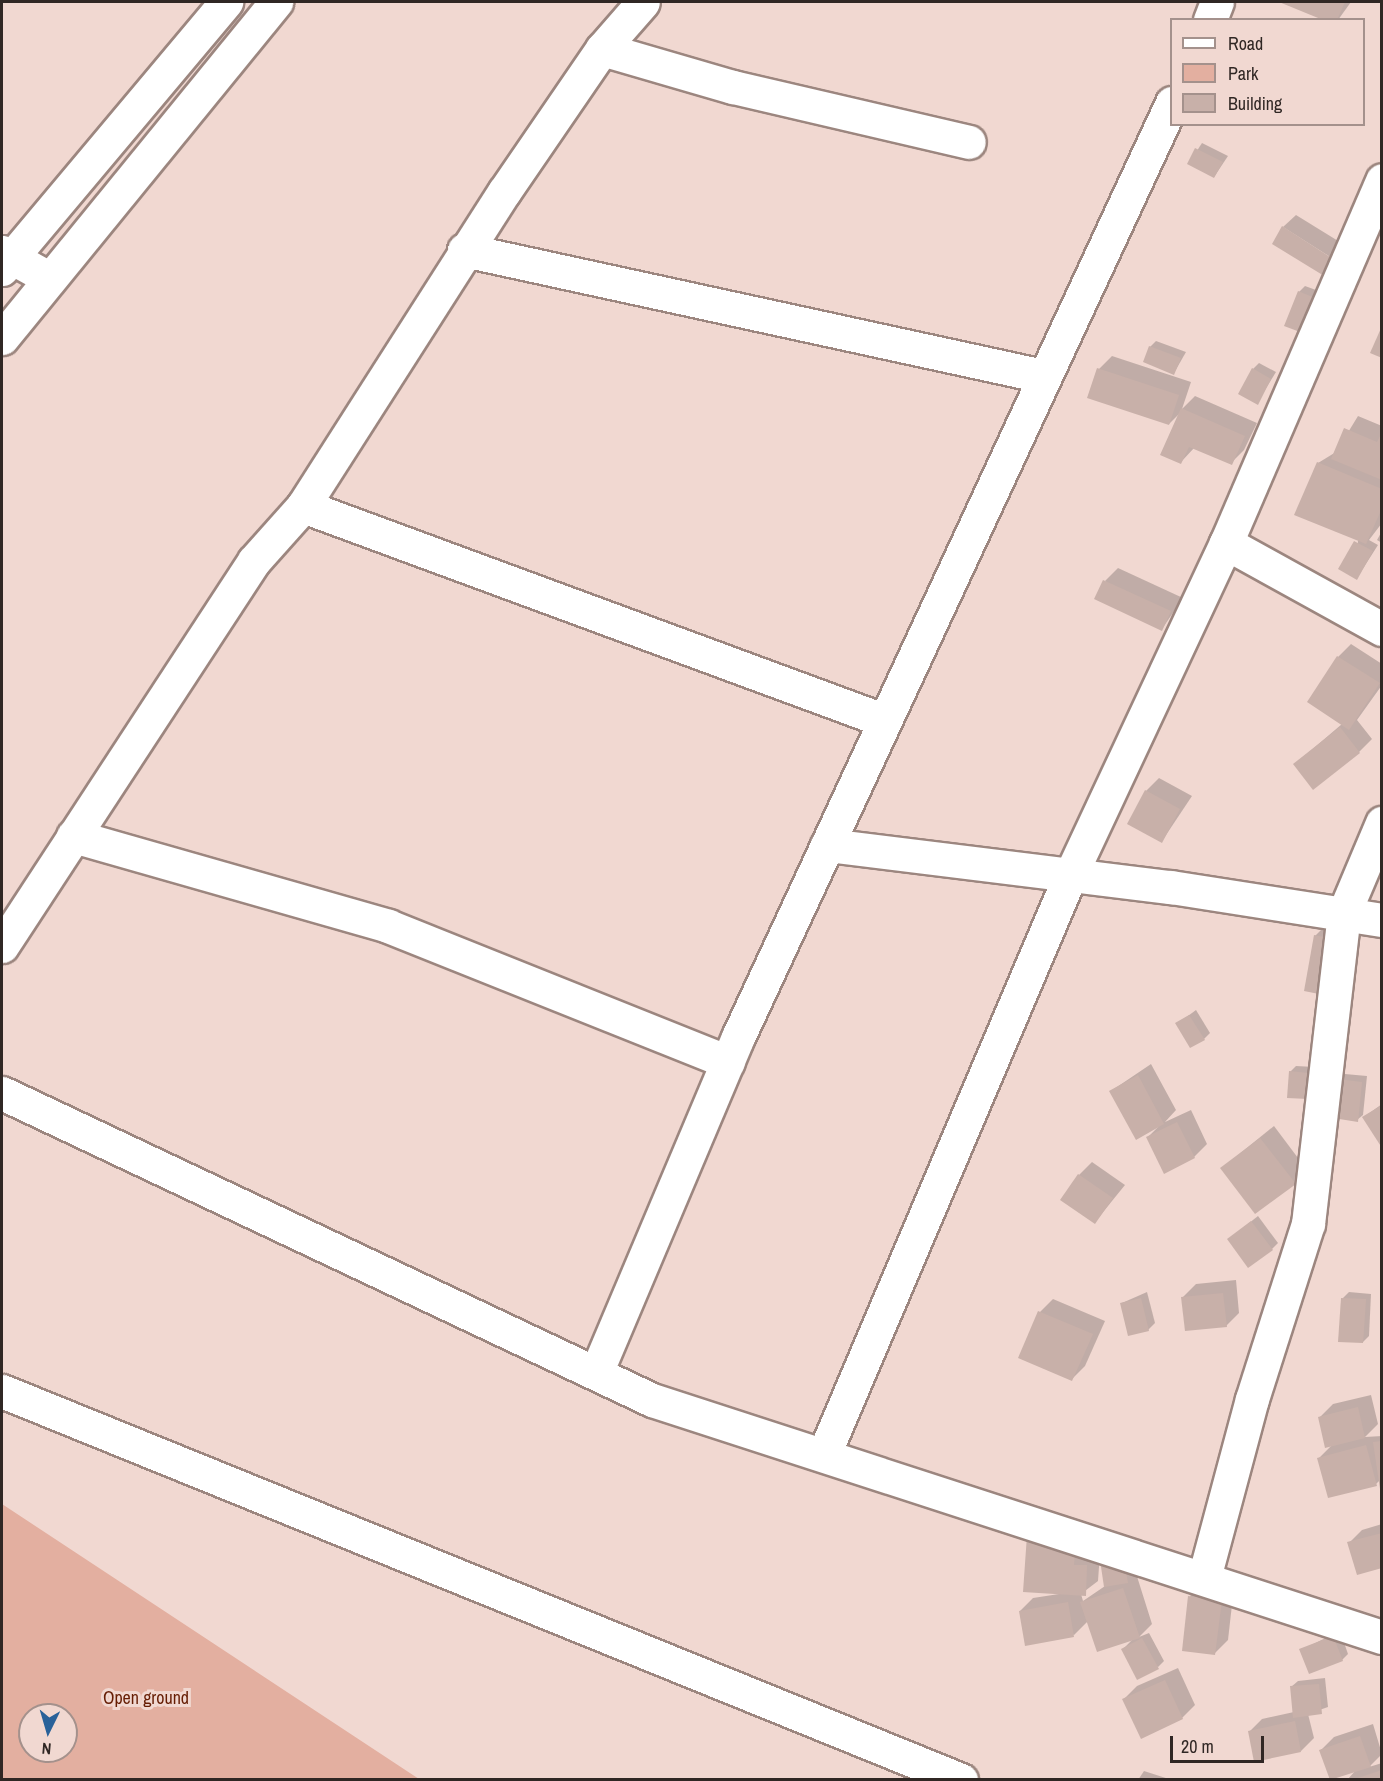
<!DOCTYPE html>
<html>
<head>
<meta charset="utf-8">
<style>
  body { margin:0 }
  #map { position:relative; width:1383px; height:1781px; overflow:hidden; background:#f1d8d1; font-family:"Archivo Narrow",sans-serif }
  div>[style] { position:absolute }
  .green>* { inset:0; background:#e3afa0 }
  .shadow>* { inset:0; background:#0003 }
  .building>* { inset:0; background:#c8b0a9 }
  .roads { filter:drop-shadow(2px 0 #9c867f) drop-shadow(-2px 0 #9c867f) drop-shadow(0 2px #9c867f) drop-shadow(0 -2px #9c867f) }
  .street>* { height:33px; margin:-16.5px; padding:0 16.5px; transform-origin:16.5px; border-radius:16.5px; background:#fff }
  .secondary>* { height:33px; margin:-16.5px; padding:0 16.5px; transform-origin:16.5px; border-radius:16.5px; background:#fff }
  span { translate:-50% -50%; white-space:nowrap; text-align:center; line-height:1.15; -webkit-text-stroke:6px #f1d8d1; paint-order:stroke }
  .park-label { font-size:18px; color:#661d04 }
  .frame { position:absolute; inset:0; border:3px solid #302724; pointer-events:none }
  .legend { position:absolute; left:1170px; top:18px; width:195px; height:108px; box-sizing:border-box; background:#f1d8d1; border:2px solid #a4918c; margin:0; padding:8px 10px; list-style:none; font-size:18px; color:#302724 }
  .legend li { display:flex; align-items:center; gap:12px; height:30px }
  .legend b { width:30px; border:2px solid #a4918c }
  .north { position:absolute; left:18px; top:1703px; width:60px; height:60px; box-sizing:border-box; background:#f1d8d1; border:2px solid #a4918c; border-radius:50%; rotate:185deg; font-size:16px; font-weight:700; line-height:24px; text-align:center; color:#302724 }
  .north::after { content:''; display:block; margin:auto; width:21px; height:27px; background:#296199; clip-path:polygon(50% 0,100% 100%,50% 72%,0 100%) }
  .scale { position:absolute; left:1170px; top:1736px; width:94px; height:27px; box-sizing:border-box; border:3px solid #302724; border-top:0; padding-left:8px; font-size:18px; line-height:21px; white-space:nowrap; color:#302724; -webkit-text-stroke:4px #f1d8d1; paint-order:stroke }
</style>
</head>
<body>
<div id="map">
  <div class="green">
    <div style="clip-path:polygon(evenodd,2px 1504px,419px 1779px,2px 1779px,2px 1504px,30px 1715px,66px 1715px,66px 1751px,30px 1751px,30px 1715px)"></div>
  </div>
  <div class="shadow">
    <div style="clip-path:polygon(1283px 2px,1351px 2px,1338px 20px)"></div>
    <div style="clip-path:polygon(1202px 143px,1228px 156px,1214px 177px,1189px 163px)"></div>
    <div style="clip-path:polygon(1296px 215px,1356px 252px,1346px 267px,1283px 227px)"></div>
    <div style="clip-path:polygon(1305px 286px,1327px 294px,1314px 327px,1299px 292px)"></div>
    <div style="clip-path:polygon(1156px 341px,1186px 352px,1174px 373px,1150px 347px)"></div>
    <div style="clip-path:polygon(1112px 356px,1191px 382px,1182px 409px,1195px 396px,1257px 423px,1244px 450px,1231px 463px,1195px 447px,1181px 462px,1181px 412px,1169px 424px,1099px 369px)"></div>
    <div style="clip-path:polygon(1259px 363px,1276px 372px,1257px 403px,1253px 369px)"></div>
    <div style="clip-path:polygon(1358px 416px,1382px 426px,1382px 523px,1369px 540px,1378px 545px,1357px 578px,1358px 539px,1318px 463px,1336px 452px)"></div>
    <div style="clip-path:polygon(1382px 531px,1382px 543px,1377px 540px)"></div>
    <div style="clip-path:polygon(1118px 568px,1183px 598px,1162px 629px,1105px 581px)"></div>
    <div style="clip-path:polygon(1351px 644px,1382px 664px,1382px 685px,1357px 720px,1372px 739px,1359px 752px,1295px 764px,1342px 724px,1338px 657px)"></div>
    <div style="clip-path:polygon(1159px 778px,1192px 796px,1162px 841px,1146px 791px)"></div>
    <div style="clip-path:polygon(1328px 923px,1324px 994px,1315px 936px)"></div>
    <div style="clip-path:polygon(1196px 1010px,1210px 1033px,1204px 1039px,1177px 1024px)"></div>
    <div style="clip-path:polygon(1151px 1064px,1176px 1110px,1165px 1122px,1191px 1110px,1207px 1144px,1194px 1157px,1148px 1137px,1158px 1127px,1111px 1091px)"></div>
    <div style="clip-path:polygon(1296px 1066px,1315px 1067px,1307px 1098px,1290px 1072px)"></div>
    <div style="clip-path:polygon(1345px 1074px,1367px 1076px,1363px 1115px,1357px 1120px,1339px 1080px)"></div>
    <div style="clip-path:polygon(1382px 1104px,1382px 1144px,1364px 1117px)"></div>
    <div style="clip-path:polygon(1274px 1126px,1307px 1170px,1295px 1182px,1222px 1168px)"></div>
    <div style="clip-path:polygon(1092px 1162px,1125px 1185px,1095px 1222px,1079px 1175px)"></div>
    <div style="clip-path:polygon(1258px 1216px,1278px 1243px,1272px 1249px,1229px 1239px)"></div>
    <div style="clip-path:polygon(1236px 1280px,1239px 1313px,1226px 1326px,1183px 1297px,1196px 1284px)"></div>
    <div style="clip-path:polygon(1147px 1292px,1155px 1323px,1148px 1330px,1122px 1303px)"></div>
    <div style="clip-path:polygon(1349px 1292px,1371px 1294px,1369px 1336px,1363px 1342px,1343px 1298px)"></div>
    <div style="clip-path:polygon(1053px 1299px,1105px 1321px,1085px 1366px,1072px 1379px,1020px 1357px,1040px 1312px)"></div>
    <div style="clip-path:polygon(1371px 1395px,1378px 1424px,1365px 1437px,1382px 1436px,1382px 1488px,1380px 1480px,1376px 1484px,1319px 1458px,1333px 1444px,1320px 1417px,1333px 1404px)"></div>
    <div style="clip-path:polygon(1382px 1524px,1382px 1566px,1349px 1543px,1362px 1530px)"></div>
    <div style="clip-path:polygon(1029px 1536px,1100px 1553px,1098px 1581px,1081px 1594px,1083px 1601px,1105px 1586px,1129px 1551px,1152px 1624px,1139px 1637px,1149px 1633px,1164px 1661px,1158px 1667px,1123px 1649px,1133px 1639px,1088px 1621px,1074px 1635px,1020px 1611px,1033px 1598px,1059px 1594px)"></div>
    <div style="clip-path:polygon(1203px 1583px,1234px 1587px,1228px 1640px,1215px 1653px,1190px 1596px)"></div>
    <div style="clip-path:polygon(1340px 1631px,1348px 1654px,1342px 1660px,1301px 1650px)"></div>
    <div style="clip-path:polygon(1178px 1668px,1195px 1705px,1182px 1718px,1124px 1699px,1137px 1686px)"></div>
    <div style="clip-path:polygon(1325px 1678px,1328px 1707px,1308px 1714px,1314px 1738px,1301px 1751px,1249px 1732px,1262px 1719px,1294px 1712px,1291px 1687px,1298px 1681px)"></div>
    <div style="clip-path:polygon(1373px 1724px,1382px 1754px,1369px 1767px,1382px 1763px,1382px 1780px,1347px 1780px,1356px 1770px,1321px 1750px,1334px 1737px)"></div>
    <div style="clip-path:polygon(1144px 1771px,1172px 1780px,1138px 1780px)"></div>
  </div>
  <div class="building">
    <div style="clip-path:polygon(1279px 2px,1345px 2px,1337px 20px,1323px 20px)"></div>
    <div style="clip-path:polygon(1195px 148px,1223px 162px,1214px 178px,1187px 164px)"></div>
    <div style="clip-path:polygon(1282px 226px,1344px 266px,1334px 282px,1272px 244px)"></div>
    <div style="clip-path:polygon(1298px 291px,1322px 301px,1308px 335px,1284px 326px)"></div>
    <div style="clip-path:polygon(1382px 326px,1382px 358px,1370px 353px)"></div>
    <div style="clip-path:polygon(1149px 346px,1181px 358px,1174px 375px,1143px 362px)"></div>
    <div style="clip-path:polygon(1097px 368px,1179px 395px,1169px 425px,1087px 398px)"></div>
    <div style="clip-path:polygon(1252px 368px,1271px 379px,1258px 405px,1238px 394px)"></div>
    <div style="clip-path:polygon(1181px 408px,1245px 436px,1232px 465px,1189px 447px,1181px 464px,1160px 455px)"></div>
    <div style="clip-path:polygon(1344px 428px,1377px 442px,1382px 432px,1382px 480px,1331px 459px)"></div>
    <div style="clip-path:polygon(1317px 462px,1382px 489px,1382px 508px,1366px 544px,1294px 515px)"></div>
    <div style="clip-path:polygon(1354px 541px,1373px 551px,1357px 580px,1338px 569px)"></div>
    <div style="clip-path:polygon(1103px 580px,1171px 611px,1162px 631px,1094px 599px)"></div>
    <div style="clip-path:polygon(1337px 656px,1380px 683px,1349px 730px,1307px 702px)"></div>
    <div style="clip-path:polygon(1340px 727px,1360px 753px,1313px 790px,1293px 764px)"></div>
    <div style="clip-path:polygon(1145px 790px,1180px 809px,1162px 843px,1127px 824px)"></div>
    <div style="clip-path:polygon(1314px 935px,1334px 939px,1324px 995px,1304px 991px)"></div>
    <div style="clip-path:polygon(1189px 1015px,1205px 1040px,1190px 1048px,1175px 1023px)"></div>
    <div style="clip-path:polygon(1289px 1071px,1309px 1073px,1308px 1099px,1287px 1098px)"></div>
    <div style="clip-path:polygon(1138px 1075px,1164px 1124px,1136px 1140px,1109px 1091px)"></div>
    <div style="clip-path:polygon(1338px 1079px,1362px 1082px,1358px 1122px,1333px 1118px)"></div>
    <div style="clip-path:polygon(1382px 1105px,1382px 1148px,1362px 1117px)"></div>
    <div style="clip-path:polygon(1177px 1122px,1195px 1158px,1164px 1174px,1146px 1137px)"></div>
    <div style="clip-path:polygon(1260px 1138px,1296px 1184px,1255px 1214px,1220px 1168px)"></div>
    <div style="clip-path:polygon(1078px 1174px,1113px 1198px,1095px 1224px,1060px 1200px)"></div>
    <div style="clip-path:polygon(1251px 1221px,1273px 1250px,1248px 1268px,1227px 1239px)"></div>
    <div style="clip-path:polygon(1223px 1293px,1227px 1327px,1185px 1331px,1181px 1297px)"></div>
    <div style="clip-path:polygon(1141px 1298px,1149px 1331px,1128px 1336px,1120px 1303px)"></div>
    <div style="clip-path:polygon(1341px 1298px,1366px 1299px,1363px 1343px,1338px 1342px)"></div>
    <div style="clip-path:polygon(1038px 1311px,1093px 1334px,1072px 1381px,1018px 1358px)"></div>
    <div style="clip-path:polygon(1358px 1407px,1365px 1438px,1325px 1448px,1318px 1417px)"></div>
    <div style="clip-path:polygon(1382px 1441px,1382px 1489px,1380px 1489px,1373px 1442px)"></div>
    <div style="clip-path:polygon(1366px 1445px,1377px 1486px,1328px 1498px,1317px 1458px)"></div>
    <div style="clip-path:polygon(1382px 1533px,1382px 1568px,1357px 1575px,1347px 1542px)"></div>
    <div style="clip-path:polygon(1027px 1535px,1076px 1538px,1074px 1565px,1087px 1565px,1086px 1596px,1023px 1592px)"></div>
    <div style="clip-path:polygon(1123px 1556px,1128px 1583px,1104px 1587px,1100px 1560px)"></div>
    <div style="clip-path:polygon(1123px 1588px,1140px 1638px,1097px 1652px,1080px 1602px)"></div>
    <div style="clip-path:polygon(1188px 1596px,1222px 1600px,1215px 1655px,1182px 1651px)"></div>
    <div style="clip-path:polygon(1068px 1602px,1074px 1637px,1025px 1646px,1019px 1611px)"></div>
    <div style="clip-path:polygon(1333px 1636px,1343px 1661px,1309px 1674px,1299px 1649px)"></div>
    <div style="clip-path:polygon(1142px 1638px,1159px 1669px,1137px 1680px,1121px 1649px)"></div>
    <div style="clip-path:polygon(1165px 1680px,1183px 1719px,1141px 1739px,1122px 1699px)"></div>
    <div style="clip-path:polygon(1319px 1684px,1322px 1714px,1293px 1718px,1290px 1686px)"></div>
    <div style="clip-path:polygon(1295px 1721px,1301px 1752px,1254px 1762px,1248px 1731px)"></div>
    <div style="clip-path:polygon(1360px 1736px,1371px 1767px,1330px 1780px,1319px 1750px)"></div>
    <div style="clip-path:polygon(1382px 1770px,1382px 1780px,1355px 1780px,1355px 1779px)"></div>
  </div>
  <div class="roads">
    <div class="street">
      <div style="left:1210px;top:20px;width:19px;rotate:-69deg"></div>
      <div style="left:602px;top:49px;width:136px;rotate:16.2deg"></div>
      <div style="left:733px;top:87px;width:242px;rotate:13.1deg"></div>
      <div style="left:464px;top:250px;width:593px;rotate:12.28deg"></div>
      <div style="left:2px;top:252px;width:51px;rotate:29.1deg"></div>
      <div style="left:303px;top:506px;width:618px;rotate:20.25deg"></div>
      <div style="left:1226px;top:543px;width:178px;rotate:28.9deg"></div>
      <div style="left:73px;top:836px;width:328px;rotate:15.9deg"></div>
      <div style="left:388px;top:926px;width:366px;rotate:21.8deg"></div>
      <div style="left:827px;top:845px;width:347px;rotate:7deg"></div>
      <div style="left:1171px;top:887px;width:214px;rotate:8.9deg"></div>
      <div style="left:2px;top:946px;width:460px;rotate:-56.8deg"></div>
      <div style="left:254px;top:561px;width:74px;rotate:-48.3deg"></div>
      <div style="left:303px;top:506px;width:373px;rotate:-57.4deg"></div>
      <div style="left:504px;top:192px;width:173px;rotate:-55.6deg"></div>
      <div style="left:602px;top:49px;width:62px;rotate:-48.9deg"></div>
      <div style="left:2px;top:1093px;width:719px;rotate:25.28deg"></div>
      <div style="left:652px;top:1400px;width:768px;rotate:17.99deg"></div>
      <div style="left:596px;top:1373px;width:365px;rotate:-67.1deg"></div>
      <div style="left:738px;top:1037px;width:1030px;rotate:-65.08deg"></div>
      <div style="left:2px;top:1391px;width:1035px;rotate:22.08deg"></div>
      <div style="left:824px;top:1454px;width:628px;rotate:-66.95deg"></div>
      <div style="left:1070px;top:876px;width:368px;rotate:-64.9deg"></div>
      <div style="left:1226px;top:543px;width:395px;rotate:-66.7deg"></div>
      <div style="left:1204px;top:1578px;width:185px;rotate:-75deg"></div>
      <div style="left:1252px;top:1399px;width:184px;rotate:-72.3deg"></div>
      <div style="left:1308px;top:1224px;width:313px;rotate:-83.4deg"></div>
      <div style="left:1344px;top:913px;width:98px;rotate:-67.1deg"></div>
    </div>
    <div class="secondary">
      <div style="left:2px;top:269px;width:349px;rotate:-50deg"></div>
      <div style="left:2px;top:338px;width:434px;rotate:-50.8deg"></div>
    </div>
  </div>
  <div class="park-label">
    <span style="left:146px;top:1698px">Open ground</span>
  </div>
  <div class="frame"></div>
  <ul class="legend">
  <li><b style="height:8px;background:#fff"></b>Road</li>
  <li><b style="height:16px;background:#e3afa0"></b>Park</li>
  <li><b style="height:16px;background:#c8b0a9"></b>Building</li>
  </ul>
  <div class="north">N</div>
  <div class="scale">20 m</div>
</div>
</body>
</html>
